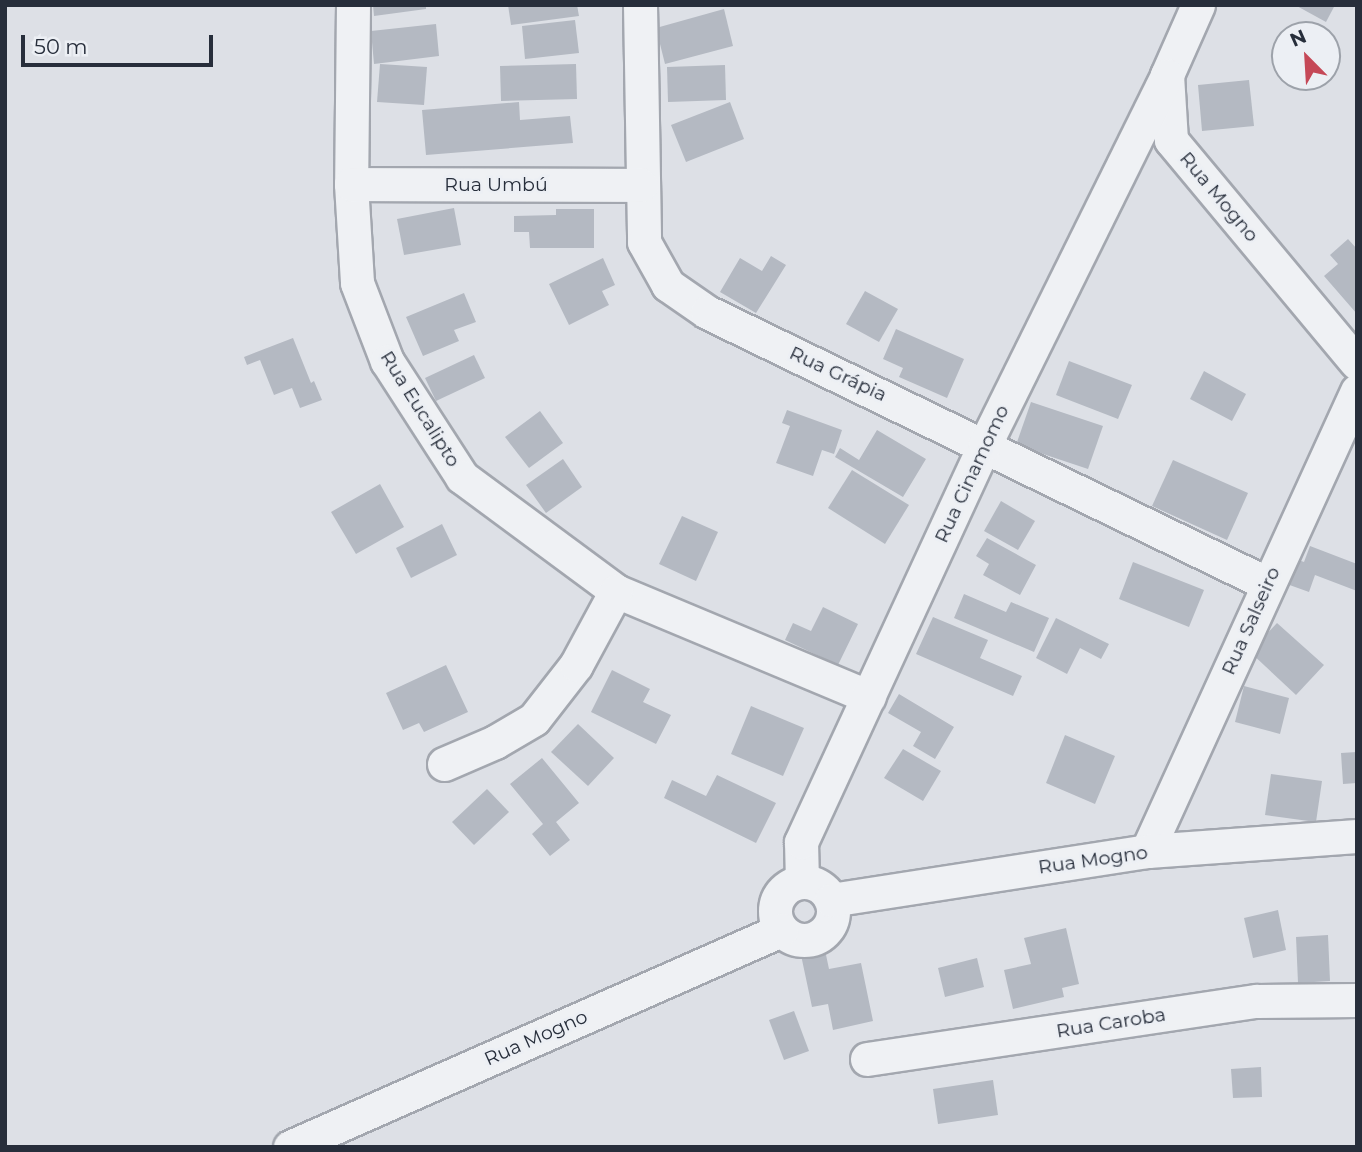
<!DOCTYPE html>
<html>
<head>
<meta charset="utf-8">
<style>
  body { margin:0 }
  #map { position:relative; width:1362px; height:1152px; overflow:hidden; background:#dde0e6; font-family:Montserrat,sans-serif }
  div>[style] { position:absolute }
  .building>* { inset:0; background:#b4b9c2 }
  .roads { filter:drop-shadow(2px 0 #a3a7af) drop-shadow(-2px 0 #a3a7af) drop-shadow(0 2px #a3a7af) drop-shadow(0 -2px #a3a7af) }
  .minor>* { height:33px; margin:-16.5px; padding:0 16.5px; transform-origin:16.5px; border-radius:16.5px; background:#eff1f4 }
  .minor>.ring { margin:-16.5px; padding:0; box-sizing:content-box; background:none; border:33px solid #eff1f4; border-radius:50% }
  span { translate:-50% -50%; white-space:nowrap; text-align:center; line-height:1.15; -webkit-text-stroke:5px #eceff4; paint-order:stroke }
  .street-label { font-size:19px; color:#272e3b }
  .frame { position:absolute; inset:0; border:7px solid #272e3b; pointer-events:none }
  .north { position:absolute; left:1271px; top:21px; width:70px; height:70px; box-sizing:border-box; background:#eceff4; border:2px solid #9da2aa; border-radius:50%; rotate:336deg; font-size:19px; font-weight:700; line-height:28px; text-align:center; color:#272e3b }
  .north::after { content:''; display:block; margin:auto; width:24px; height:32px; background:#c54857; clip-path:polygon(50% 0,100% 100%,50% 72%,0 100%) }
  .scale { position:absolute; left:21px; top:35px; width:192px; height:32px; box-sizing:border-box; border:4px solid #272e3b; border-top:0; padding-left:9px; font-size:21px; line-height:24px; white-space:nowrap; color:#272e3b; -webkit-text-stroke:5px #eceff4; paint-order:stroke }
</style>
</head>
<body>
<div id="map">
  <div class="building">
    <div style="clip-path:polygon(373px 5px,426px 5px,426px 9px,374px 16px)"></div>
    <div style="clip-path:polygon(508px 5px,577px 5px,579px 16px,511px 25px)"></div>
    <div style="clip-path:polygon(1295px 5px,1335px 5px,1326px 22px)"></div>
    <div style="clip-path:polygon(724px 9px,733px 46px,665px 64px,656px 28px)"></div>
    <div style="clip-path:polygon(575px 20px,579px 53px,525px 59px,522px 26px)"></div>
    <div style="clip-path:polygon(436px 24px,439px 56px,374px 64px,371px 31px)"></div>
    <div style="clip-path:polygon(380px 64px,427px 67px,424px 105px,377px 102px)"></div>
    <div style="clip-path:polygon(576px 64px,577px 99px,501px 101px,500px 66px)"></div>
    <div style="clip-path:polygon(725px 65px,726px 100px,668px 102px,667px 67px)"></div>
    <div style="clip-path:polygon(1249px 80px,1254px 126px,1202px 131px,1198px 85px)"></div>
    <div style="clip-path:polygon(519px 102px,520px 120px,570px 116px,573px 143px,426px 155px,422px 110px)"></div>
    <div style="clip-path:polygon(730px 102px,744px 139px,686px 162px,671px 125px)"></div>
    <div style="clip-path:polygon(454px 208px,461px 245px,404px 255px,397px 219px)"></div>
    <div style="clip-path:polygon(556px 209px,594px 209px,594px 248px,530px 248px,529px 232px,514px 232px,514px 216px,556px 215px)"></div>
    <div style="clip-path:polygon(1348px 239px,1357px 249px,1357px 314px,1324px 276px,1338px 264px,1330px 255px)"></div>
    <div style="clip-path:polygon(771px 256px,786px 265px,756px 313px,720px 292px,740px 258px,762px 271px)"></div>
    <div style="clip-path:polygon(603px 258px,615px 285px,602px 291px,609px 305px,569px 325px,549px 284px)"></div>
    <div style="clip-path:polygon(865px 291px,898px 309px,879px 342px,846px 324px)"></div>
    <div style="clip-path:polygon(464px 293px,476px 322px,454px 330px,459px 341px,423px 356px,406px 317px)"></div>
    <div style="clip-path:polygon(896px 329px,964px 359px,947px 398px,899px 377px,903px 368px,883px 359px)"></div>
    <div style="clip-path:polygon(293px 338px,311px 383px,314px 381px,322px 400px,300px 408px,292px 388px,274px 395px,260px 360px,247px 365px,244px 357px)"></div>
    <div style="clip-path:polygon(474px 355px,485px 378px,436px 401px,425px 378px)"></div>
    <div style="clip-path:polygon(1069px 361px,1132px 385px,1118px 419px,1056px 395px)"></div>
    <div style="clip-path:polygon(1204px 371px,1246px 394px,1232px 421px,1190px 399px)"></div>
    <div style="clip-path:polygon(1031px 402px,1103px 426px,1088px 469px,1016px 445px)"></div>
    <div style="clip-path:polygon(787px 410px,842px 430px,834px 454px,822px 450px,813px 476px,776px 463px,790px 426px,782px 423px)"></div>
    <div style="clip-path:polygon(540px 411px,563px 443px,529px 468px,505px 437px)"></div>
    <div style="clip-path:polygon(877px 430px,926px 459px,903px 497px,835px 457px,840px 448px,859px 460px)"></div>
    <div style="clip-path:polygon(563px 459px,582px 487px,546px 513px,526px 485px)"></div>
    <div style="clip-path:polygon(1173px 460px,1248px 493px,1227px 540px,1152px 506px)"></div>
    <div style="clip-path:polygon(852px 470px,909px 505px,885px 544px,828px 508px)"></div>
    <div style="clip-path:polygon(380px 484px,404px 527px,356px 554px,331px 512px)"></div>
    <div style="clip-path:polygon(1001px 501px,1035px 521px,1018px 550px,984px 531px)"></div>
    <div style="clip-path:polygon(682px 516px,718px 532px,696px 581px,659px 564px)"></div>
    <div style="clip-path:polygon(442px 524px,457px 555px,411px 578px,396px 548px)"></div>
    <div style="clip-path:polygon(987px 538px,1036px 565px,1020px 595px,983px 575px,989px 564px,976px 556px)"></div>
    <div style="clip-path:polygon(1310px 546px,1357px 564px,1357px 591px,1315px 575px,1309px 592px,1284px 583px,1293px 558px,1304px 562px)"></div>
    <div style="clip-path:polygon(1133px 562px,1204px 590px,1189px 627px,1119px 599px)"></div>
    <div style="clip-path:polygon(964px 594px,1006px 612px,1011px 602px,1049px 618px,1034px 652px,954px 618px)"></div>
    <div style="clip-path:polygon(823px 607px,858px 624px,838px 665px,785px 640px,793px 623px,811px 631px)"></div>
    <div style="clip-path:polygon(933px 617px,988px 640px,980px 658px,1022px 676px,1013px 696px,916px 654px)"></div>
    <div style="clip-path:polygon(1056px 618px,1109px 644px,1101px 659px,1080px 648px,1067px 674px,1036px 658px)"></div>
    <div style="clip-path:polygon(1277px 623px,1324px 665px,1296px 695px,1250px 652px)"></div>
    <div style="clip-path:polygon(446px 665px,468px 712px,424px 732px,419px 723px,403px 730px,386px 693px)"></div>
    <div style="clip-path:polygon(612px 670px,650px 689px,643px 702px,671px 715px,656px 744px,591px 712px)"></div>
    <div style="clip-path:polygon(1244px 686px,1289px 698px,1280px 734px,1235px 722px)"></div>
    <div style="clip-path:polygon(899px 694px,954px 727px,935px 759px,913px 746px,921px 732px,888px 713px)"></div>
    <div style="clip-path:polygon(751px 706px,804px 728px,783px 776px,731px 754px)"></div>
    <div style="clip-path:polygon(578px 724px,614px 758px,588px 786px,551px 752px)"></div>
    <div style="clip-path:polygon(1065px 735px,1115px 756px,1095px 804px,1046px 783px)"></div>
    <div style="clip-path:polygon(903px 749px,941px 771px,923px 801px,884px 778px)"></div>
    <div style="clip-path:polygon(1357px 752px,1357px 783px,1343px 784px,1341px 753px)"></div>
    <div style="clip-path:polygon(542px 758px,579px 803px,556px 822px,570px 840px,550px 856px,532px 834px,543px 824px,510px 784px)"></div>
    <div style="clip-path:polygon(1271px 774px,1322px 781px,1316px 822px,1265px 815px)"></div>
    <div style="clip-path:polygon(717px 775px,776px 803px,756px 843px,664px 798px,672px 780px,706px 796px)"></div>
    <div style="clip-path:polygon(487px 789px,509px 812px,474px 845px,452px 822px)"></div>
    <div style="clip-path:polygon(1278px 910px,1286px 950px,1253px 958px,1244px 918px)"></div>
    <div style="clip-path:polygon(1066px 928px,1079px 984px,1062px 988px,1064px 997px,1013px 1009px,1004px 970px,1031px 964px,1024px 938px)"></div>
    <div style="clip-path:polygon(1328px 935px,1330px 981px,1298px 983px,1296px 937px)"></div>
    <div style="clip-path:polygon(825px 950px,829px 969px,861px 963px,873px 1021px,833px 1030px,828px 1004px,812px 1007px,801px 955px)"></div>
    <div style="clip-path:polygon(977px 958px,984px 987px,945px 997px,938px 968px)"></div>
    <div style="clip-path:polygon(794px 1011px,809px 1051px,784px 1060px,769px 1020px)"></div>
    <div style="clip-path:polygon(1261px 1067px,1262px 1097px,1233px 1098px,1231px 1069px)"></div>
    <div style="clip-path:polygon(993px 1080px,998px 1115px,938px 1124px,933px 1089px)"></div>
  </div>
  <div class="roads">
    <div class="minor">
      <div style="left:353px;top:5px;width:179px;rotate:90.6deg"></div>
      <div style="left:351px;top:184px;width:99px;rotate:86.5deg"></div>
      <div style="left:357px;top:283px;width:84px;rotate:69deg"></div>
      <div style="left:387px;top:361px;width:138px;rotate:57.1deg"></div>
      <div style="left:462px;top:477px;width:192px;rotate:36.5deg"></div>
      <div style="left:616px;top:591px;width:274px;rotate:22.7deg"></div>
      <div style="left:640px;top:5px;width:237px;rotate:89deg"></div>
      <div style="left:644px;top:242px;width:49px;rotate:60.8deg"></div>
      <div style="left:668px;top:285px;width:47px;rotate:34.7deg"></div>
      <div style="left:707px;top:312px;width:623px;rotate:25.87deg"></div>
      <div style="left:1198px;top:5px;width:77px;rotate:113.9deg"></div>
      <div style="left:1167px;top:75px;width:65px;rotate:86.5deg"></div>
      <div style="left:1171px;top:140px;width:290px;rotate:50.2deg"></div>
      <div style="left:351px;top:184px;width:290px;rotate:0.2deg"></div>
      <div style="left:444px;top:764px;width:56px;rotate:-23.3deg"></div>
      <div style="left:495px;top:742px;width:45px;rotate:-30.5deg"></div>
      <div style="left:534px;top:719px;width:68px;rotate:-52.1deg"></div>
      <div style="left:576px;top:665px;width:84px;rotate:-61.6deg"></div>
      <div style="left:1147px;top:851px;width:506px;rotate:-65.46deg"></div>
      <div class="ring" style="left:775px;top:882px;width:25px;height:25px"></div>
      <div style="left:802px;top:882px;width:40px;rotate:-91.4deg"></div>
      <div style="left:801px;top:842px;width:438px;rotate:-65.2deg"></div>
      <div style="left:985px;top:444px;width:411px;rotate:-63.7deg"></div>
      <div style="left:831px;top:900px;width:320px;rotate:-8.8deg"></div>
      <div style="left:1147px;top:851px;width:211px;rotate:-4.1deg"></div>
      <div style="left:867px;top:1059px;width:394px;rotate:-8.5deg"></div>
      <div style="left:1257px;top:1001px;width:100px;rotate:-0.6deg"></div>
      <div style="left:290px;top:1147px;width:537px;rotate:-23.84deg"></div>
    </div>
  </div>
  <div class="street-label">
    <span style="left:496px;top:185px">Rua Umbú</span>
    <span style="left:1219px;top:197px;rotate:50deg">Rua Mogno</span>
    <span style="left:838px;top:374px;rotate:25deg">Rua Grápia</span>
    <span style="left:420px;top:409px;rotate:58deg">Rua Eucalipto</span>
    <span style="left:972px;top:474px;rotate:-65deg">Rua Cinamomo</span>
    <span style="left:1251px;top:621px;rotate:-66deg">Rua Salseiro</span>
    <span style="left:1093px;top:860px;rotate:-8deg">Rua Mogno</span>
    <span style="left:1111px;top:1023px;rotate:-9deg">Rua Caroba</span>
    <span style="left:536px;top:1038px;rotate:-24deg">Rua Mogno</span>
  </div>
  <div class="frame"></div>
  <div class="north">N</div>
  <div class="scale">50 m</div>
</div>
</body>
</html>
